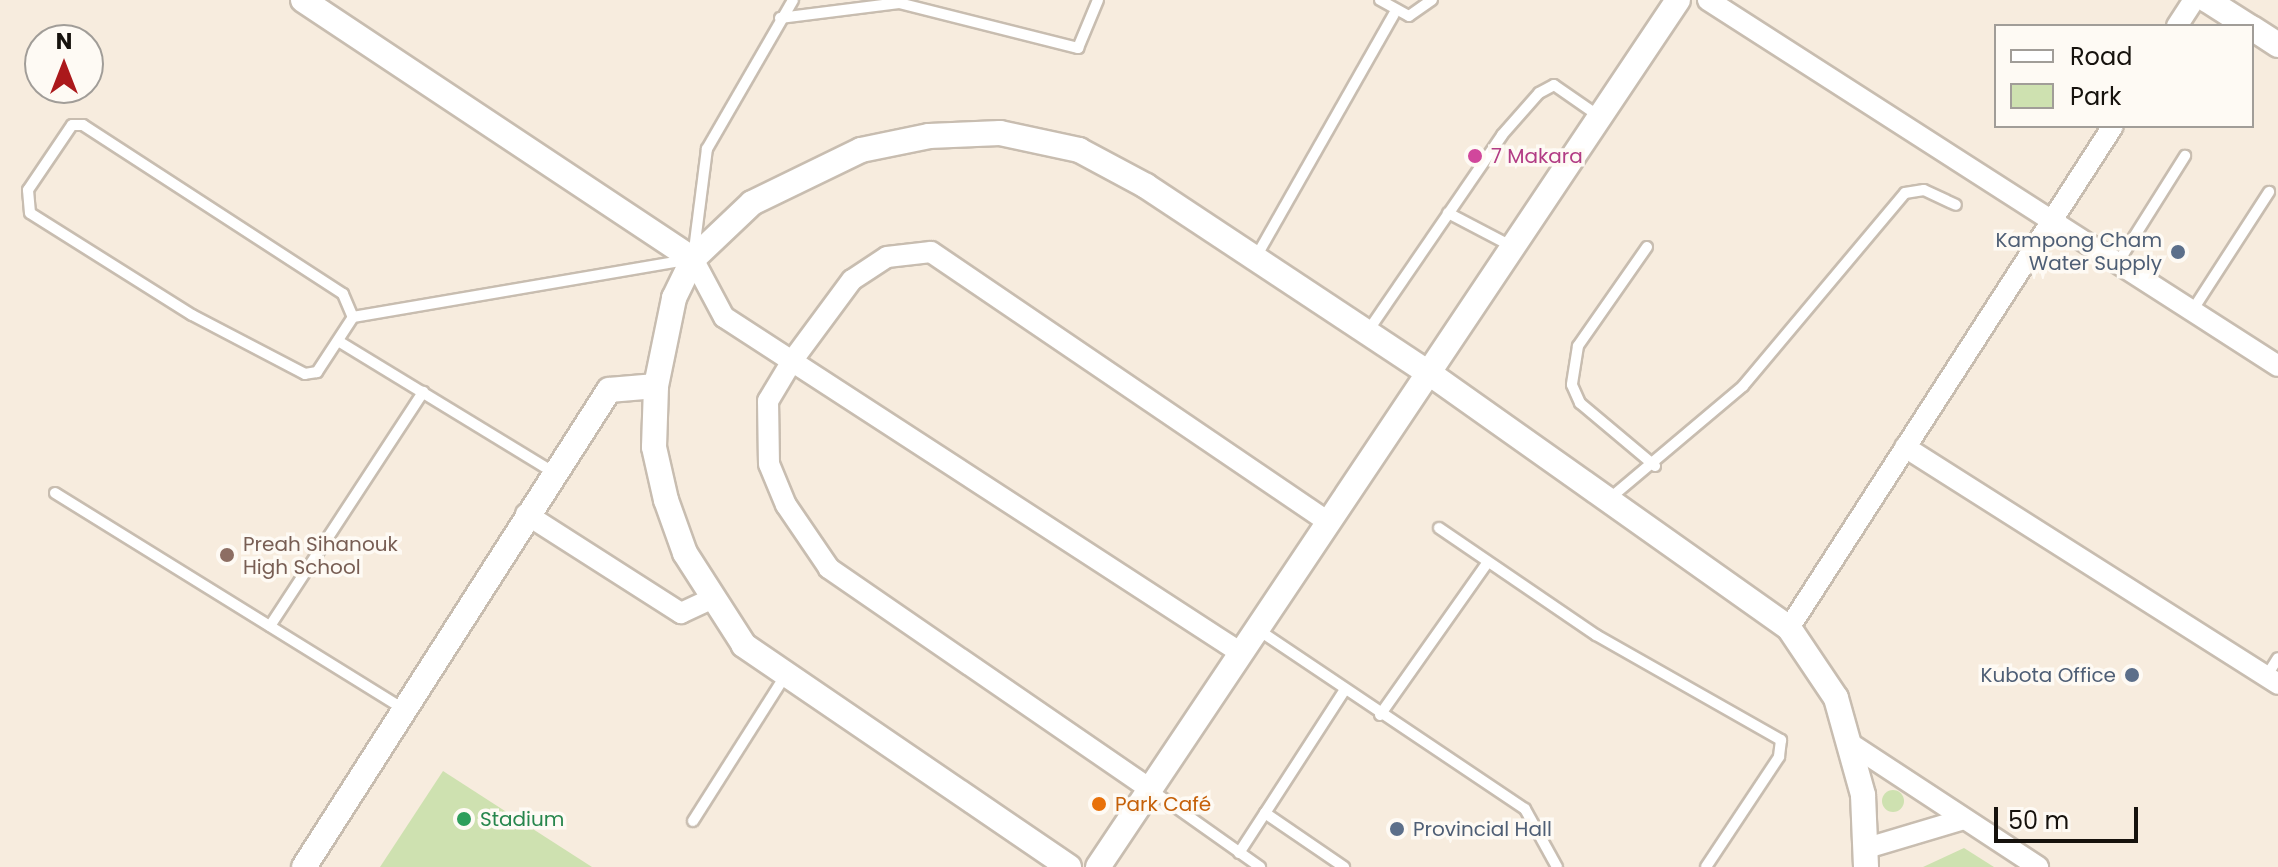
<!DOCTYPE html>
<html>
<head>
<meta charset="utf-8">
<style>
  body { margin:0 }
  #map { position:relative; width:2278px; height:867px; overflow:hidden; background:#f7ecde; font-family:Poppins,sans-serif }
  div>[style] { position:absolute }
  .green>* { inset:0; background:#cee1b0 }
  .round { border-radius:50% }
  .roads { filter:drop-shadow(2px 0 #c8bdb0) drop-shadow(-2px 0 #c8bdb0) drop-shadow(0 2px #c8bdb0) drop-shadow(0 -2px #c8bdb0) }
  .service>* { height:10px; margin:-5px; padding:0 5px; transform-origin:5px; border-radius:5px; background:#fff }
  .minor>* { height:20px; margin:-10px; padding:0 10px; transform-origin:10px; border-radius:10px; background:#fff }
  .tertiary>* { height:24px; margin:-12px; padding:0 12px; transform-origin:12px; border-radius:12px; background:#fff }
  .dots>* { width:22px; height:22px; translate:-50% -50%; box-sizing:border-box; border:4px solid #fefaf4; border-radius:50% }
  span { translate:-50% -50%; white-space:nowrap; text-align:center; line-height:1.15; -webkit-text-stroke:7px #fefaf4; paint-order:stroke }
  .hotel-label { font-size:20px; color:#b23c85 }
  .left { translate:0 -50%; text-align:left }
  .service-label { font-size:20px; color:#4e5e75 }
  .right { translate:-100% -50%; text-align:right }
  .education-label { font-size:20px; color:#785e54 }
  .food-label { font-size:20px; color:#c56008 }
  .leisure-label { font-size:20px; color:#27864d }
  .legend { position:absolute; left:1994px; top:24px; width:260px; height:104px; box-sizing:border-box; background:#fefaf4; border:2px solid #a19d98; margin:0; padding:10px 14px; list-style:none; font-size:24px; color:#16120d }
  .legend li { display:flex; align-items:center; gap:16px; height:40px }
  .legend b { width:40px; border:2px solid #a19d98 }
  .north { position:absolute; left:24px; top:24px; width:80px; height:80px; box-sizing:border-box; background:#fefaf4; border:2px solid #a19d98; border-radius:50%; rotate:0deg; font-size:22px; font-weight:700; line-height:32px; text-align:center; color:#16120d }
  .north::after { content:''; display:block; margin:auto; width:28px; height:36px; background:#ab181b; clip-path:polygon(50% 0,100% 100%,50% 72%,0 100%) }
  .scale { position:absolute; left:1994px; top:807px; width:144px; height:36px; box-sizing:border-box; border:4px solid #16120d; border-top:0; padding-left:10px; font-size:24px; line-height:28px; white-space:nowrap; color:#16120d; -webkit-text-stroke:6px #fefaf4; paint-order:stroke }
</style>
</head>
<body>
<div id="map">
  <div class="green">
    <div style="clip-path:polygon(443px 771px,592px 867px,380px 867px)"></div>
    <div class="round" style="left:1882px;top:790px;width:22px;height:22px"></div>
    <div style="clip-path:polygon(1964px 848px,1994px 867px,1923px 867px)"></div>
  </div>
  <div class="roads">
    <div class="service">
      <div style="left:1380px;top:0;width:33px;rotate:29deg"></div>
      <div style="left:1409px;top:16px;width:28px;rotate:-35deg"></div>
      <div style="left:780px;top:18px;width:120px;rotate:-7.2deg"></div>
      <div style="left:899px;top:3px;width:185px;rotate:14.1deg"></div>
      <div style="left:1078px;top:48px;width:52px;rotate:-67.4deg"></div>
      <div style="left:72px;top:125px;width:11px"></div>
      <div style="left:83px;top:125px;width:310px;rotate:33deg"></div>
      <div style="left:343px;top:294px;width:25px;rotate:67deg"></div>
      <div style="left:353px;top:317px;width:66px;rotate:123.2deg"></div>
      <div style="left:317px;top:372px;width:12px;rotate:171deg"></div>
      <div style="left:305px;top:374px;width:127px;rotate:-152.4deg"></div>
      <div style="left:192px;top:315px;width:191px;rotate:-147.8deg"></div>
      <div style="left:30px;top:213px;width:23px;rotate:-95deg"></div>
      <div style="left:28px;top:190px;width:78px;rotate:-55.9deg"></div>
      <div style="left:1448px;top:213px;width:73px;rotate:27.6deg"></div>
      <div style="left:1647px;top:247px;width:121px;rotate:124.9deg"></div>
      <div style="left:1578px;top:346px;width:39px;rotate:99deg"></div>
      <div style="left:1572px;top:385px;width:20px;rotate:66deg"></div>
      <div style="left:1580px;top:403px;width:98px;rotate:40deg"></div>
      <div style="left:694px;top:250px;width:102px;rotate:-82.7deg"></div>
      <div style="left:707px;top:149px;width:172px;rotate:-60deg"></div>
      <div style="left:1256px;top:257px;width:279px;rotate:-60.4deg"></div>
      <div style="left:2117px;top:264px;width:128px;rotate:-57.8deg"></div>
      <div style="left:2192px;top:311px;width:142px;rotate:-57.1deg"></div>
      <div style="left:353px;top:317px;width:339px;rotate:-9.7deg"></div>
      <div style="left:1368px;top:331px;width:237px;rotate:-55.6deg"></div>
      <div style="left:1502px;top:135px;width:56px;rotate:-48.6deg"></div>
      <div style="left:1539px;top:93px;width:17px;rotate:-28deg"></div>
      <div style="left:1554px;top:85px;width:56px;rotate:34.8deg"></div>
      <div style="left:340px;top:342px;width:250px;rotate:31.4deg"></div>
      <div style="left:55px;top:493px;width:410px;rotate:31.8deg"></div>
      <div style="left:1609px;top:499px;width:175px;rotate:-40.1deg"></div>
      <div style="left:1743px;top:386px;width:252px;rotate:-50deg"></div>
      <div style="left:1905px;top:193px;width:19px;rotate:-9deg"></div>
      <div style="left:1924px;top:190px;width:35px;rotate:25deg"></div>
      <div style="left:1439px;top:528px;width:190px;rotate:34.3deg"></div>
      <div style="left:1596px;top:635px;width:213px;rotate:29.6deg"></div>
      <div style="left:1781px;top:740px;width:17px;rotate:97deg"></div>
      <div style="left:1779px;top:757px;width:132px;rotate:123.6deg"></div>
      <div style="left:270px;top:626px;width:280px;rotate:-56.8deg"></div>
      <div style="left:1257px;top:629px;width:323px;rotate:33.9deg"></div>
      <div style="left:1525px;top:809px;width:66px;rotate:61.1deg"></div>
      <div style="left:2266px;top:677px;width:22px;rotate:-58deg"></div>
      <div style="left:1344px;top:691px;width:145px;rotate:122.9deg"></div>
      <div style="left:1265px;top:813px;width:96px;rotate:34.4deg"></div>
      <div style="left:1380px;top:715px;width:187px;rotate:-54.8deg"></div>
      <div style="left:1150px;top:789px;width:135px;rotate:35.3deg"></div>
      <div style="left:693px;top:821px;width:168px;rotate:-57.6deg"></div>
      <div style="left:1239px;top:853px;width:48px;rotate:-57deg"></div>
    </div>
    <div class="minor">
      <div style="left:1708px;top:0;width:677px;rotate:32.7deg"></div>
      <div style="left:2177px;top:26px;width:31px;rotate:-57deg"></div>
      <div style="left:693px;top:259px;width:66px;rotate:61.9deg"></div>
      <div style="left:724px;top:317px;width:617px;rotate:33.02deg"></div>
      <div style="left:1905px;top:447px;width:442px;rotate:32.4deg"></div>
      <div style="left:526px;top:514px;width:184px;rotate:32.6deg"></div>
      <div style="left:681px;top:613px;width:35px;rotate:-25deg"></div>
      <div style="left:1789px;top:628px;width:597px;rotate:-57.16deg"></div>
      <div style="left:1851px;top:744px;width:224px;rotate:33.3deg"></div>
      <div style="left:1150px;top:789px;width:390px;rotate:-145.5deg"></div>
      <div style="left:829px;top:568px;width:76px;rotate:-124.3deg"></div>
      <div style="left:786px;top:505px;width:44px;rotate:-112.5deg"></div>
      <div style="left:769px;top:464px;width:63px;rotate:-90.9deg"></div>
      <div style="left:768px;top:401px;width:47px;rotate:-59deg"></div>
      <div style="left:792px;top:361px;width:101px;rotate:-53.5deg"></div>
      <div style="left:852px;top:280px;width:42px;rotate:-33.3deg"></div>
      <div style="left:887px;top:257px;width:44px;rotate:-6.5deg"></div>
      <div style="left:931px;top:252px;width:481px;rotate:34.2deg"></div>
      <div style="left:1867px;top:848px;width:98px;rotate:-16.6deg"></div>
    </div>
    <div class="tertiary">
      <div style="left:303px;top:0;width:468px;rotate:33.6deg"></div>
      <div style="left:2207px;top:0;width:49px;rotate:32.4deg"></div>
      <div style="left:2252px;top:28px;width:31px;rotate:33deg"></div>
      <div style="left:304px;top:867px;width:566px;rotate:-57.4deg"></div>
      <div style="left:609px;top:390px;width:47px;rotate:-4.9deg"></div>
      <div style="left:1069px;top:867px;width:394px;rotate:-145.7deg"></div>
      <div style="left:744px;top:645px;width:109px;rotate:-122.7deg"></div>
      <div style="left:685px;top:553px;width:56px;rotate:-109.7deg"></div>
      <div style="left:666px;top:500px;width:54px;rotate:-102.8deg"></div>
      <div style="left:654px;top:447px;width:61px;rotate:-88.1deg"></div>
      <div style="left:656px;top:386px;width:90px;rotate:-78.4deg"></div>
      <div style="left:674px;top:298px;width:43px;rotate:-64deg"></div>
      <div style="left:693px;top:259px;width:81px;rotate:-43.5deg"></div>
      <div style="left:752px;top:203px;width:121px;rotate:-25.9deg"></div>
      <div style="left:861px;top:150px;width:69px;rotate:-11.6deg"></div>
      <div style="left:929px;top:136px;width:71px;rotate:-2.4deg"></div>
      <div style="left:1000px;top:133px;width:81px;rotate:12.1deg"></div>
      <div style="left:1079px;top:150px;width:76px;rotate:28.2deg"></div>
      <div style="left:1146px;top:186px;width:339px;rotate:33.5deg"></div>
      <div style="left:1429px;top:373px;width:441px;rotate:35.3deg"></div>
      <div style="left:1789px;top:628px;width:84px;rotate:56.1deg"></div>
      <div style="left:1836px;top:698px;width:101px;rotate:74.4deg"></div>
      <div style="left:1863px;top:795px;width:72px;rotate:87.6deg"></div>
      <div style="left:1098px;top:867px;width:1043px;rotate:-56.22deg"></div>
    </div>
  </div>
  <div class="dots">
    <div style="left:1475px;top:156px;background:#d1479c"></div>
    <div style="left:2178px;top:252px;background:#5c6f8a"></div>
    <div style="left:227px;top:555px;background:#8d6e63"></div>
    <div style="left:2132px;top:675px;background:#5c6f8a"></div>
    <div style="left:1099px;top:804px;background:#e8710a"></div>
    <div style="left:464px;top:819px;background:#2e9e5b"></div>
    <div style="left:1397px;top:829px;background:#5c6f8a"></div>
  </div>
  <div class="hotel-label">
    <span class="left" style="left:1491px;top:156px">7 Makara</span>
  </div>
  <div class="service-label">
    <span class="right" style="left:2162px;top:252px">Kampong Cham<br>Water Supply</span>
    <span class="right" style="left:2116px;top:675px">Kubota Office</span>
    <span class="left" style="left:1413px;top:829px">Provincial Hall</span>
  </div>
  <div class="education-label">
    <span class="left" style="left:243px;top:556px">Preah Sihanouk<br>High School</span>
  </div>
  <div class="food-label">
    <span class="left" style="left:1115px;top:804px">Park Café</span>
  </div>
  <div class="leisure-label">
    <span class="left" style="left:480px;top:819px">Stadium</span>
  </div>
  <ul class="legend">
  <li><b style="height:10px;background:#fff"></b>Road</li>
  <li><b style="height:22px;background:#cee1b0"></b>Park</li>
  </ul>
  <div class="north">N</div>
  <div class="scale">50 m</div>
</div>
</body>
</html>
